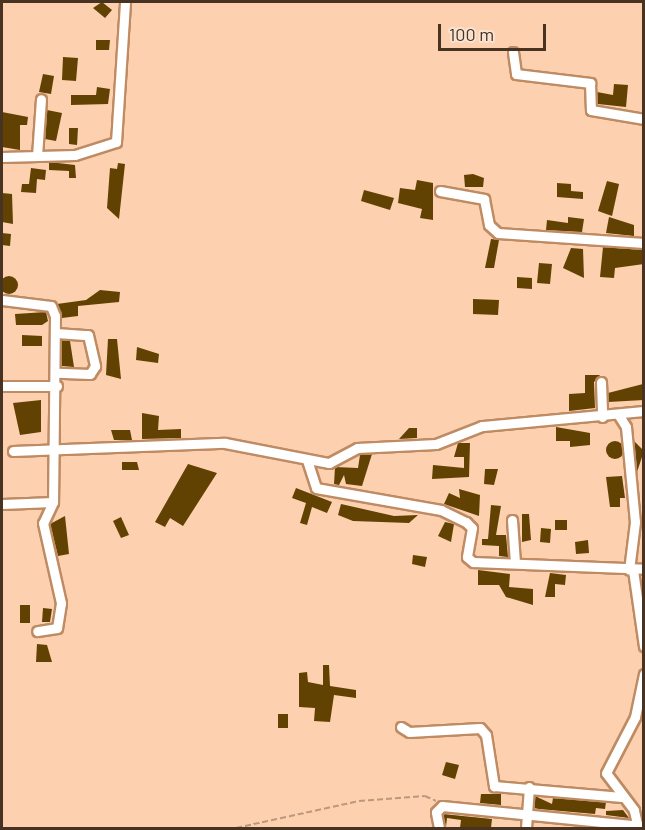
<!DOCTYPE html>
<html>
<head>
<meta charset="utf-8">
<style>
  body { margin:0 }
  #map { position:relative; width:645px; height:830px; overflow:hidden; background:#fdd0af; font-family:Barlow,sans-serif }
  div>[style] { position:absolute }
  .building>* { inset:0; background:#614202 }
  .round { border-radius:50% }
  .path>* { height:1.5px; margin-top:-0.75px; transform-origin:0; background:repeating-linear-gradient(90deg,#bb977c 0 6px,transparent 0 9px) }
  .roads { filter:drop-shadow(2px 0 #be8b63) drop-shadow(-2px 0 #be8b63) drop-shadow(0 2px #be8b63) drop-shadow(0 -2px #be8b63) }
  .minor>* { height:9px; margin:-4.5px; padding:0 4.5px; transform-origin:4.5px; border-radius:4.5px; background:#fff }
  span { translate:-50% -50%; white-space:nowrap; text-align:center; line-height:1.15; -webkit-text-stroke:6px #f9e3d2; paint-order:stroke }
  .frame { position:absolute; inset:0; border:3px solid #483222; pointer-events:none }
  .scale { position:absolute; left:438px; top:24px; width:108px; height:27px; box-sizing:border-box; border:3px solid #483222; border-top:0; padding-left:8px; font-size:18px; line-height:21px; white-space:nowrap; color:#483222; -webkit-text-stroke:4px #f9e3d2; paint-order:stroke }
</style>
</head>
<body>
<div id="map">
  <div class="building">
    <div style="clip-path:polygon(102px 2px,112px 10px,105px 18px,93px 8px)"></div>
    <div style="clip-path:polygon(96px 40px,110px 40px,109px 50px,96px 50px)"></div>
    <div style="clip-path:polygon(63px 57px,78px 58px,76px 81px,62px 80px)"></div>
    <div style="clip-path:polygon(43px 74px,54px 76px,51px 94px,39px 92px)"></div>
    <div style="clip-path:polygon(614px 84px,628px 85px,626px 107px,598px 104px,597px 92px,613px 95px)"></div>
    <div style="clip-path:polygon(97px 87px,110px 89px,108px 104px,71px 105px,71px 95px,96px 95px)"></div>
    <div style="clip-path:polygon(47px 110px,62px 113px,56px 141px,45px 139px)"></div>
    <div style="clip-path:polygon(2px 112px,28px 117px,27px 125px,20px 125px,20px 150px,2px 147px)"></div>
    <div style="clip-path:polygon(69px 128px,78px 128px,77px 145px,69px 144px)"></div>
    <div style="clip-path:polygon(49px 162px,75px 165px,76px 178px,69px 178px,69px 171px,49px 170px)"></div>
    <div style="clip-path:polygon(118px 163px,125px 164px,119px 219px,107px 208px,110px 168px,117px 169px)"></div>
    <div style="clip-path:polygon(31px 168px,46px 170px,45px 180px,37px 179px,36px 193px,21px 192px,22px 184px,29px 184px)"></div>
    <div style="clip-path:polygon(473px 174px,484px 178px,483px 187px,465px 187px,464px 175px)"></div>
    <div style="clip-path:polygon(417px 180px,433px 183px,433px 220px,420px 218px,422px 209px,398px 203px,400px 188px,415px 190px)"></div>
    <div style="clip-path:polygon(607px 181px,619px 184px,612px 216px,598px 211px)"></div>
    <div style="clip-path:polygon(557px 183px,571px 184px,571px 191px,583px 192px,583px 199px,557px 197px)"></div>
    <div style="clip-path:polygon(364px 190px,394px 198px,390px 210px,361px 201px)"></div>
    <div style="clip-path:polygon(2px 193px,12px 194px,13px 224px,2px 222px)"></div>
    <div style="clip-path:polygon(568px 217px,584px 219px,582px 232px,546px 230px,547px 220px,568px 223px)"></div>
    <div style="clip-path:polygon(609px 217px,634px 225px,634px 236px,606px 233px)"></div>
    <div style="clip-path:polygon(2px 233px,11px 234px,10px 246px,2px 245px)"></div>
    <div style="clip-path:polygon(491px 239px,499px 240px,494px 268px,485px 268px)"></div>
    <div style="clip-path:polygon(603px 247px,644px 250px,644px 264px,615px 268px,614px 278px,600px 277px)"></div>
    <div style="clip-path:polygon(571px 248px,583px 249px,584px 278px,563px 268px)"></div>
    <div style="clip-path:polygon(539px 263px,552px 264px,550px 284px,537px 283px)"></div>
    <div class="round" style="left:0;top:276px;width:18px;height:18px"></div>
    <div style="clip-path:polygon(517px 277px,532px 278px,532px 289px,517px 288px)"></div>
    <div style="clip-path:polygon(100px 290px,120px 292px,119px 302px,78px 306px,78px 316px,62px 318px,57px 304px,86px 300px)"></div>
    <div style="clip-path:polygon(473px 299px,499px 300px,498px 315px,473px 314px)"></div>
    <div style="clip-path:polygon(46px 312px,48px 321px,42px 325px,16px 325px,15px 314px)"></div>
    <div style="clip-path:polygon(22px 335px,42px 336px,42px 346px,22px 346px)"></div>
    <div style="clip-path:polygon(108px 339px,117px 339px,121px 379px,106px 375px)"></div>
    <div style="clip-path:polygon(61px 340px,70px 341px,74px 367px,62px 366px)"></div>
    <div style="clip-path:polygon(137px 347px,159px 354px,158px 363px,136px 360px)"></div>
    <div style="clip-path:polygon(585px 375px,600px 375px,594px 382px,595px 408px,569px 411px,569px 394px,585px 393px)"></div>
    <div style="clip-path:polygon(643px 384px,644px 400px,608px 402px,608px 393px)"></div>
    <div style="clip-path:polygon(41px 400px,41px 432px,20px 435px,13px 403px)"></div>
    <div style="clip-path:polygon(142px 413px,159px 416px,158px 430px,181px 429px,181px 438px,142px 439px)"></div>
    <div style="clip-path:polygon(556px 427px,590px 433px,590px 445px,570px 447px,570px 441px,556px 441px)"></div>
    <div style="clip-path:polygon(409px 428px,417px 428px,417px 438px,399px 439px)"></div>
    <div style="clip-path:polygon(111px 430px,130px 430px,132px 440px,114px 440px)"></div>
    <div style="clip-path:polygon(634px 441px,644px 451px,637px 472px)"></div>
    <div class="round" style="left:606px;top:441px;width:18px;height:18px"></div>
    <div style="clip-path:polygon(458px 443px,470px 443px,469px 477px,432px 479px,433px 465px,464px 468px,464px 457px,454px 457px)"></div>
    <div style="clip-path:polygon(372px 454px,362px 486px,346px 484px,344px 475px,339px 485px,334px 484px,335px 467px,358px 468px,360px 455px)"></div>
    <div style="clip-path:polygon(122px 462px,137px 462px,139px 470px,122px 470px)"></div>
    <div style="clip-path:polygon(188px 464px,217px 473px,183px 526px,170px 518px,165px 527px,155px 522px)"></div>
    <div style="clip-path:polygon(485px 469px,498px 469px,494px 485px,484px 484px)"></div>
    <div style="clip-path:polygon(622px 476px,625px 498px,620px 498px,620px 507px,610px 507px,606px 477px)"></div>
    <div style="clip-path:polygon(296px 488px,332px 502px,327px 513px,312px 507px,307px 525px,300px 523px,306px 503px,292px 498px)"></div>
    <div style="clip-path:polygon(459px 489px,480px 495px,479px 516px,444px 504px,449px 493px,460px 498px)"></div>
    <div style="clip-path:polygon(341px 504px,394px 516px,418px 515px,409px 523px,353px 521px,338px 515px)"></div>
    <div style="clip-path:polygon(491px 505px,501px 506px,496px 535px,506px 535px,508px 557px,499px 556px,499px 546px,482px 545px,482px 539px,488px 539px)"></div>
    <div style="clip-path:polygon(522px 514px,529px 514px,531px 540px,522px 542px)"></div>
    <div style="clip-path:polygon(65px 516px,69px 554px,58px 556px,50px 524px)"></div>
    <div style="clip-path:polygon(121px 517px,129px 535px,121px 538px,113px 521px)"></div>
    <div style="clip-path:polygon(555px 520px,567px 520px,567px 530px,555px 530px)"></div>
    <div style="clip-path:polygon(445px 522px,454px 524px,451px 542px,438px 536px)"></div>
    <div style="clip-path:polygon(541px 528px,551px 529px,550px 543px,540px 542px)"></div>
    <div style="clip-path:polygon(588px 540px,589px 553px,576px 554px,575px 542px)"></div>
    <div style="clip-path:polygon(413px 555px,427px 557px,425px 567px,412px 564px)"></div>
    <div style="clip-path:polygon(478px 570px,510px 574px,509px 587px,533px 589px,533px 605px,506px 597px,499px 585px,478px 585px)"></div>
    <div style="clip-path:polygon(550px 573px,566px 575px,565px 585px,555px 584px,555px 597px,545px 597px)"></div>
    <div style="clip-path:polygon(20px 605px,30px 605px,30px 623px,20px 623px)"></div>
    <div style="clip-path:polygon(43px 608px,52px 609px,50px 622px,42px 622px)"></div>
    <div style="clip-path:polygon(37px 644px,47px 645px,52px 662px,36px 662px)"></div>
    <div style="clip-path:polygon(323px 665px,329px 665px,330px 686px,356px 690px,356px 698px,334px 695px,330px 722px,314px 721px,315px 708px,299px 707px,299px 673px,307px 672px,308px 682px,323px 685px)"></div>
    <div style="clip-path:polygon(278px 714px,288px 714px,288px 728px,278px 728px)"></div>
    <div style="clip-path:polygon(446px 762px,459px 765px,455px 779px,442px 775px)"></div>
    <div style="clip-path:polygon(481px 794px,501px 794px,501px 805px,480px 803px)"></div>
    <div style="clip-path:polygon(535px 796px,552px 804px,553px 798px,606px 802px,605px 809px,596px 808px,595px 814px,539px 809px,534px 808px)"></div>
    <div style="clip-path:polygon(623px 810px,629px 818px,606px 815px,606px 811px)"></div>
    <div style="clip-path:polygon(443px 814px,492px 819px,491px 828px,460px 828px,461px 820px,447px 818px,446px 827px)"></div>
  </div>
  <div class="path">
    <div style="left:236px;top:828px;width:126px;rotate:-12.4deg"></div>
    <div style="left:359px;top:801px;width:66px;rotate:-4.3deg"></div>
    <div style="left:425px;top:796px;width:12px;rotate:24deg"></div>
  </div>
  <div class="roads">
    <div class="minor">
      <div style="left:513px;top:52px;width:22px;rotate:82deg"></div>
      <div style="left:516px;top:74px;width:75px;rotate:6.9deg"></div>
      <div style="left:590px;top:83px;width:27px;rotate:88deg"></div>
      <div style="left:591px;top:110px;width:54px;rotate:9.6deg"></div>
      <div style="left:37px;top:156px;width:57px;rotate:-86deg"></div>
      <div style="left:2px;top:157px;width:73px;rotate:-1.6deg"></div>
      <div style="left:75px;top:155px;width:43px;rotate:-17.6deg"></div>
      <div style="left:116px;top:142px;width:140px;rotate:-86.3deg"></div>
      <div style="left:440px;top:191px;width:45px;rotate:10.3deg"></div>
      <div style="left:484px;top:199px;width:26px;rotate:79deg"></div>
      <div style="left:489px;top:225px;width:12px;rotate:42deg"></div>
      <div style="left:498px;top:233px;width:146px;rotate:3.9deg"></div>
      <div style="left:2px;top:300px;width:49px;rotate:7deg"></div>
      <div style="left:51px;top:306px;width:11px;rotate:68deg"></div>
      <div style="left:55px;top:316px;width:186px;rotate:90.6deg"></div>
      <div style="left:53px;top:502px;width:23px;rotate:115deg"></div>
      <div style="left:43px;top:523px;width:82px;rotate:77.3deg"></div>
      <div style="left:61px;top:603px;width:25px;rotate:99deg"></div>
      <div style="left:57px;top:628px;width:20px;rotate:171deg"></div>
      <div style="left:56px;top:333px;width:32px;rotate:4deg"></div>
      <div style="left:88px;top:335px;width:32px;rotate:77deg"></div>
      <div style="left:95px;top:366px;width:9px;rotate:122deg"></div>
      <div style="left:90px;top:374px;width:33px;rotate:-178deg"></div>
      <div style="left:601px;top:382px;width:35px;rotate:88deg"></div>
      <div style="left:2px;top:386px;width:55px"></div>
      <div style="left:618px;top:414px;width:15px;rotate:58deg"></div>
      <div style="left:626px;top:427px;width:95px;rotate:84.6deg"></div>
      <div style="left:635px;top:522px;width:48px;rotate:97.1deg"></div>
      <div style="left:13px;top:451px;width:212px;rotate:-2.2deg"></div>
      <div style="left:225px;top:443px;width:106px;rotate:10.9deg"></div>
      <div style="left:329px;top:463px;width:32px;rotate:-28deg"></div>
      <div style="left:357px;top:448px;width:79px;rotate:-2.9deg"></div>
      <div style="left:436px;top:444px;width:49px;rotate:-21.4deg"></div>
      <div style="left:482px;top:426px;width:163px;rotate:-5.3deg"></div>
      <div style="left:307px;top:460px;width:29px;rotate:72deg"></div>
      <div style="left:316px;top:488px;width:127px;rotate:10deg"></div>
      <div style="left:441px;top:510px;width:28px;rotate:26deg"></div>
      <div style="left:466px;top:522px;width:8px;rotate:45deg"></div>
      <div style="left:472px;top:528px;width:29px;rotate:100deg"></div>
      <div style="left:467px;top:557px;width:8px;rotate:40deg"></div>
      <div style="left:473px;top:562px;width:171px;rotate:2.3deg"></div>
      <div style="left:2px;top:504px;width:51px;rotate:-2.2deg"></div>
      <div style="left:512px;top:520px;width:43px;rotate:86deg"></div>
      <div style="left:633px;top:570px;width:77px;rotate:81.8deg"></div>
      <div style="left:401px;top:727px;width:9px;rotate:32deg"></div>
      <div style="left:409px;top:732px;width:71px;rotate:-3.2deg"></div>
      <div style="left:480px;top:728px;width:9px;rotate:49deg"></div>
      <div style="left:486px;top:735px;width:52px;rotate:81.1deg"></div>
      <div style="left:494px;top:786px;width:128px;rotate:4.9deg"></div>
      <div style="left:439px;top:828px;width:16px;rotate:-101deg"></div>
      <div style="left:436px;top:812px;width:8px;rotate:-45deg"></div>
      <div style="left:442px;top:806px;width:203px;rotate:5.7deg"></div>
      <div style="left:526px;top:828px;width:41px;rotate:-85.8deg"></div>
      <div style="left:638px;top:828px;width:18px;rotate:-103deg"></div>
      <div style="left:634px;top:810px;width:46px;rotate:-127.1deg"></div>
      <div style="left:606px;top:773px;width:63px;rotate:-62.6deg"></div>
      <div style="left:635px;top:717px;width:44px;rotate:-78.2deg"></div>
    </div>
  </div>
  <div class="frame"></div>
  <div class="scale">100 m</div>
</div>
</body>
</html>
